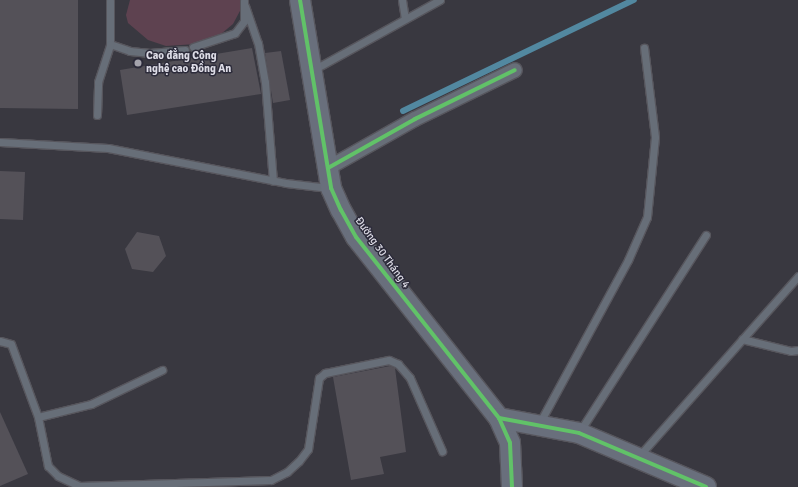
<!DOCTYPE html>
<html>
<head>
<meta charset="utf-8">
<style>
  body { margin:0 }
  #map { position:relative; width:798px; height:487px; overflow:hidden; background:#393840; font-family:Signika,sans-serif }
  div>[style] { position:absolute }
  .green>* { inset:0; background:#5e4250 }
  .stream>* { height:5.5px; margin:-2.75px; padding:0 2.75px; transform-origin:2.75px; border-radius:2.75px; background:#5288a0 }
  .building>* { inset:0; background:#545158 }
  .roads { filter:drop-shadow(1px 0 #57565d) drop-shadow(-1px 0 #57565d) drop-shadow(0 1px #57565d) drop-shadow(0 -1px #57565d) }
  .lane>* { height:7px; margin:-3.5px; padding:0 3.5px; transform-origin:3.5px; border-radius:3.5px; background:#676e78 }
  .street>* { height:14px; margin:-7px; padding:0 7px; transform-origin:7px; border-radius:7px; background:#676e78 }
  .secondary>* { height:20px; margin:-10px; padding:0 10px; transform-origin:10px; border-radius:10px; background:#696f7c }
  .cycleway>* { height:4px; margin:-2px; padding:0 2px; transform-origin:2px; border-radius:2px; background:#61c268 }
  .dots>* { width:11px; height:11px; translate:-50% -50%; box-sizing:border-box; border:2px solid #2c2b3a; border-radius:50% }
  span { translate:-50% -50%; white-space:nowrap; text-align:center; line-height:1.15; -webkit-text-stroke:3px #2c2b3a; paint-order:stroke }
  .poi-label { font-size:11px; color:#dddce6; font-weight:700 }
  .left { translate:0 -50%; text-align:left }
  .street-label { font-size:11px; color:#dddce6 }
</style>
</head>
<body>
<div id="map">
  <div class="green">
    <div style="clip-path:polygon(130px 0,240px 0,241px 9px,233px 24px,221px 34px,196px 44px,166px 46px,148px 40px,128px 23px,126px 15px)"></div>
  </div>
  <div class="stream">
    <div style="left:403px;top:111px;width:256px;rotate:-25.7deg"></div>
  </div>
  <div class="building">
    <div style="clip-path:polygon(0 0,78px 0,78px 109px,0 108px)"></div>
    <div style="clip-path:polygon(252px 48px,261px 94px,127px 115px,120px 70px)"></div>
    <div style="clip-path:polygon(281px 51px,290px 100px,273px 103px,265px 53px)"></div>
    <div style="clip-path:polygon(0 171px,25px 172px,23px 220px,0 219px)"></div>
    <div style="clip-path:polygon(137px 232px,159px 236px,166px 256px,153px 272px,132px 269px,125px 249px)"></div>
    <div style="clip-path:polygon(390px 366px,395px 368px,406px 452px,380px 457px,384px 474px,351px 480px,333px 377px)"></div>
    <div style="clip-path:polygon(0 412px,28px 474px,0 486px)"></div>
  </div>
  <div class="roads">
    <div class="lane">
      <div style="left:110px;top:0;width:44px;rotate:90deg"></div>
      <div style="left:110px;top:44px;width:21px;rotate:19deg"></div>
      <div style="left:130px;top:51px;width:20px;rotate:6deg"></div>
      <div style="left:150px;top:53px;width:35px;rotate:-5deg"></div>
      <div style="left:402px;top:0;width:19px;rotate:81deg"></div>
      <div style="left:245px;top:6px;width:39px;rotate:71deg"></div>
      <div style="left:258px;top:43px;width:40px;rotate:80deg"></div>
      <div style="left:265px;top:82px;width:99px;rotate:85.4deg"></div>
      <div style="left:193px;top:47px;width:44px;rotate:-18.4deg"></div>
      <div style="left:235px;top:33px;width:15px;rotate:-53deg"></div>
      <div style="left:244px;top:21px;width:21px;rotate:-90deg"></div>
      <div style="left:313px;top:70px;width:145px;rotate:-28.9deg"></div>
      <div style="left:97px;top:115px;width:33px;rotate:-88deg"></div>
      <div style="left:98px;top:82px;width:40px;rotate:-72deg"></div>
      <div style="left:0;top:142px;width:108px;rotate:3.2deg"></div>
      <div style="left:108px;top:148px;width:181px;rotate:11.1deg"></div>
      <div style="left:286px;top:183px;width:43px;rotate:6.6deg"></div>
      <div style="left:742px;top:339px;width:50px;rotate:13.8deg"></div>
      <div style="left:791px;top:351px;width:7px;rotate:-8deg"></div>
      <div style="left:0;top:341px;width:11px;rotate:15deg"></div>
      <div style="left:11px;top:344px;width:78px;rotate:69.7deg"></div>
      <div style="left:38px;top:417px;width:50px;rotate:78.5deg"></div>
      <div style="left:48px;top:466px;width:14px;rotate:45deg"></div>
      <div style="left:58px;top:476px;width:23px;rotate:25deg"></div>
      <div style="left:79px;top:486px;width:192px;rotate:-1.8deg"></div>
      <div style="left:271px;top:480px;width:18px;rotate:-27deg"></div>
      <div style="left:287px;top:472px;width:16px;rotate:-43deg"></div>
      <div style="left:299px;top:461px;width:15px;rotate:-53deg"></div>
      <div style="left:308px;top:449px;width:72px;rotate:-81.2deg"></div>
      <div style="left:319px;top:378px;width:8px;rotate:-40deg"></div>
      <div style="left:325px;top:373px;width:65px;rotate:-11.5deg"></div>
      <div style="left:389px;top:360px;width:10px;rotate:24deg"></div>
      <div style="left:398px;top:364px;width:18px;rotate:49deg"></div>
      <div style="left:410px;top:378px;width:80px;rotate:66.3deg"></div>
      <div style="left:38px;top:417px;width:55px;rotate:-13.8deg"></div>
      <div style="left:91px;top:404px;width:79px;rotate:-25.6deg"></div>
      <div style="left:539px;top:424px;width:187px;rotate:-61.5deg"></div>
      <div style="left:628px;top:260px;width:47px;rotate:-66.2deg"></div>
      <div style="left:647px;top:217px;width:80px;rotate:-84.3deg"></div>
      <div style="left:655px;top:137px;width:90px;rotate:-97deg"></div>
      <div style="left:580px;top:431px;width:233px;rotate:-57.3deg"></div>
      <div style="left:639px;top:456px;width:240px;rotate:-48.5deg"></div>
    </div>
    <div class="street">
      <div style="left:328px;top:168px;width:100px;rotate:-29.4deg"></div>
      <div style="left:415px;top:119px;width:111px;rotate:-26.1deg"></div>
    </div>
    <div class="secondary">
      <div style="left:300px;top:0;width:191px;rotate:80.6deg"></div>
      <div style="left:331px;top:188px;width:24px;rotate:66deg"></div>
      <div style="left:341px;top:210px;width:31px;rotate:61deg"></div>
      <div style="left:356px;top:237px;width:231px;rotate:51.7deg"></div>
      <div style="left:499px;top:418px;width:27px;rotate:66deg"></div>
      <div style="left:510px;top:443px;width:44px;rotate:87.4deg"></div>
      <div style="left:499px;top:418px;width:81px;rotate:10.6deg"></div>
      <div style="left:579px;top:433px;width:138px;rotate:23deg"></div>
    </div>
  </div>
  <div class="cycleway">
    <div style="left:300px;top:0;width:191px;rotate:80.6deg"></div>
    <div style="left:331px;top:188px;width:24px;rotate:66deg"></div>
    <div style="left:341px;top:210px;width:31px;rotate:61deg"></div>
    <div style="left:356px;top:237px;width:231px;rotate:51.7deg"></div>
    <div style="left:499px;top:418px;width:27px;rotate:66deg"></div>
    <div style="left:510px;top:443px;width:44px;rotate:87.4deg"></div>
    <div style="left:328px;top:168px;width:100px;rotate:-29.4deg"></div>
    <div style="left:415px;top:119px;width:111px;rotate:-26.1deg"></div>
    <div style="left:499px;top:418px;width:81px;rotate:10.6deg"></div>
    <div style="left:579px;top:433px;width:138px;rotate:23deg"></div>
  </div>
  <div class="dots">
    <div style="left:138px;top:63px;background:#a4a3ac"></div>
  </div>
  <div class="poi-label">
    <span class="left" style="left:146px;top:63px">Cao đẳng Công<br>nghệ cao Đồng An</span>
  </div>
  <div class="street-label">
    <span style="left:382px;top:253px;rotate:54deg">Đường 30 Tháng 4</span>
  </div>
</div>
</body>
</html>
